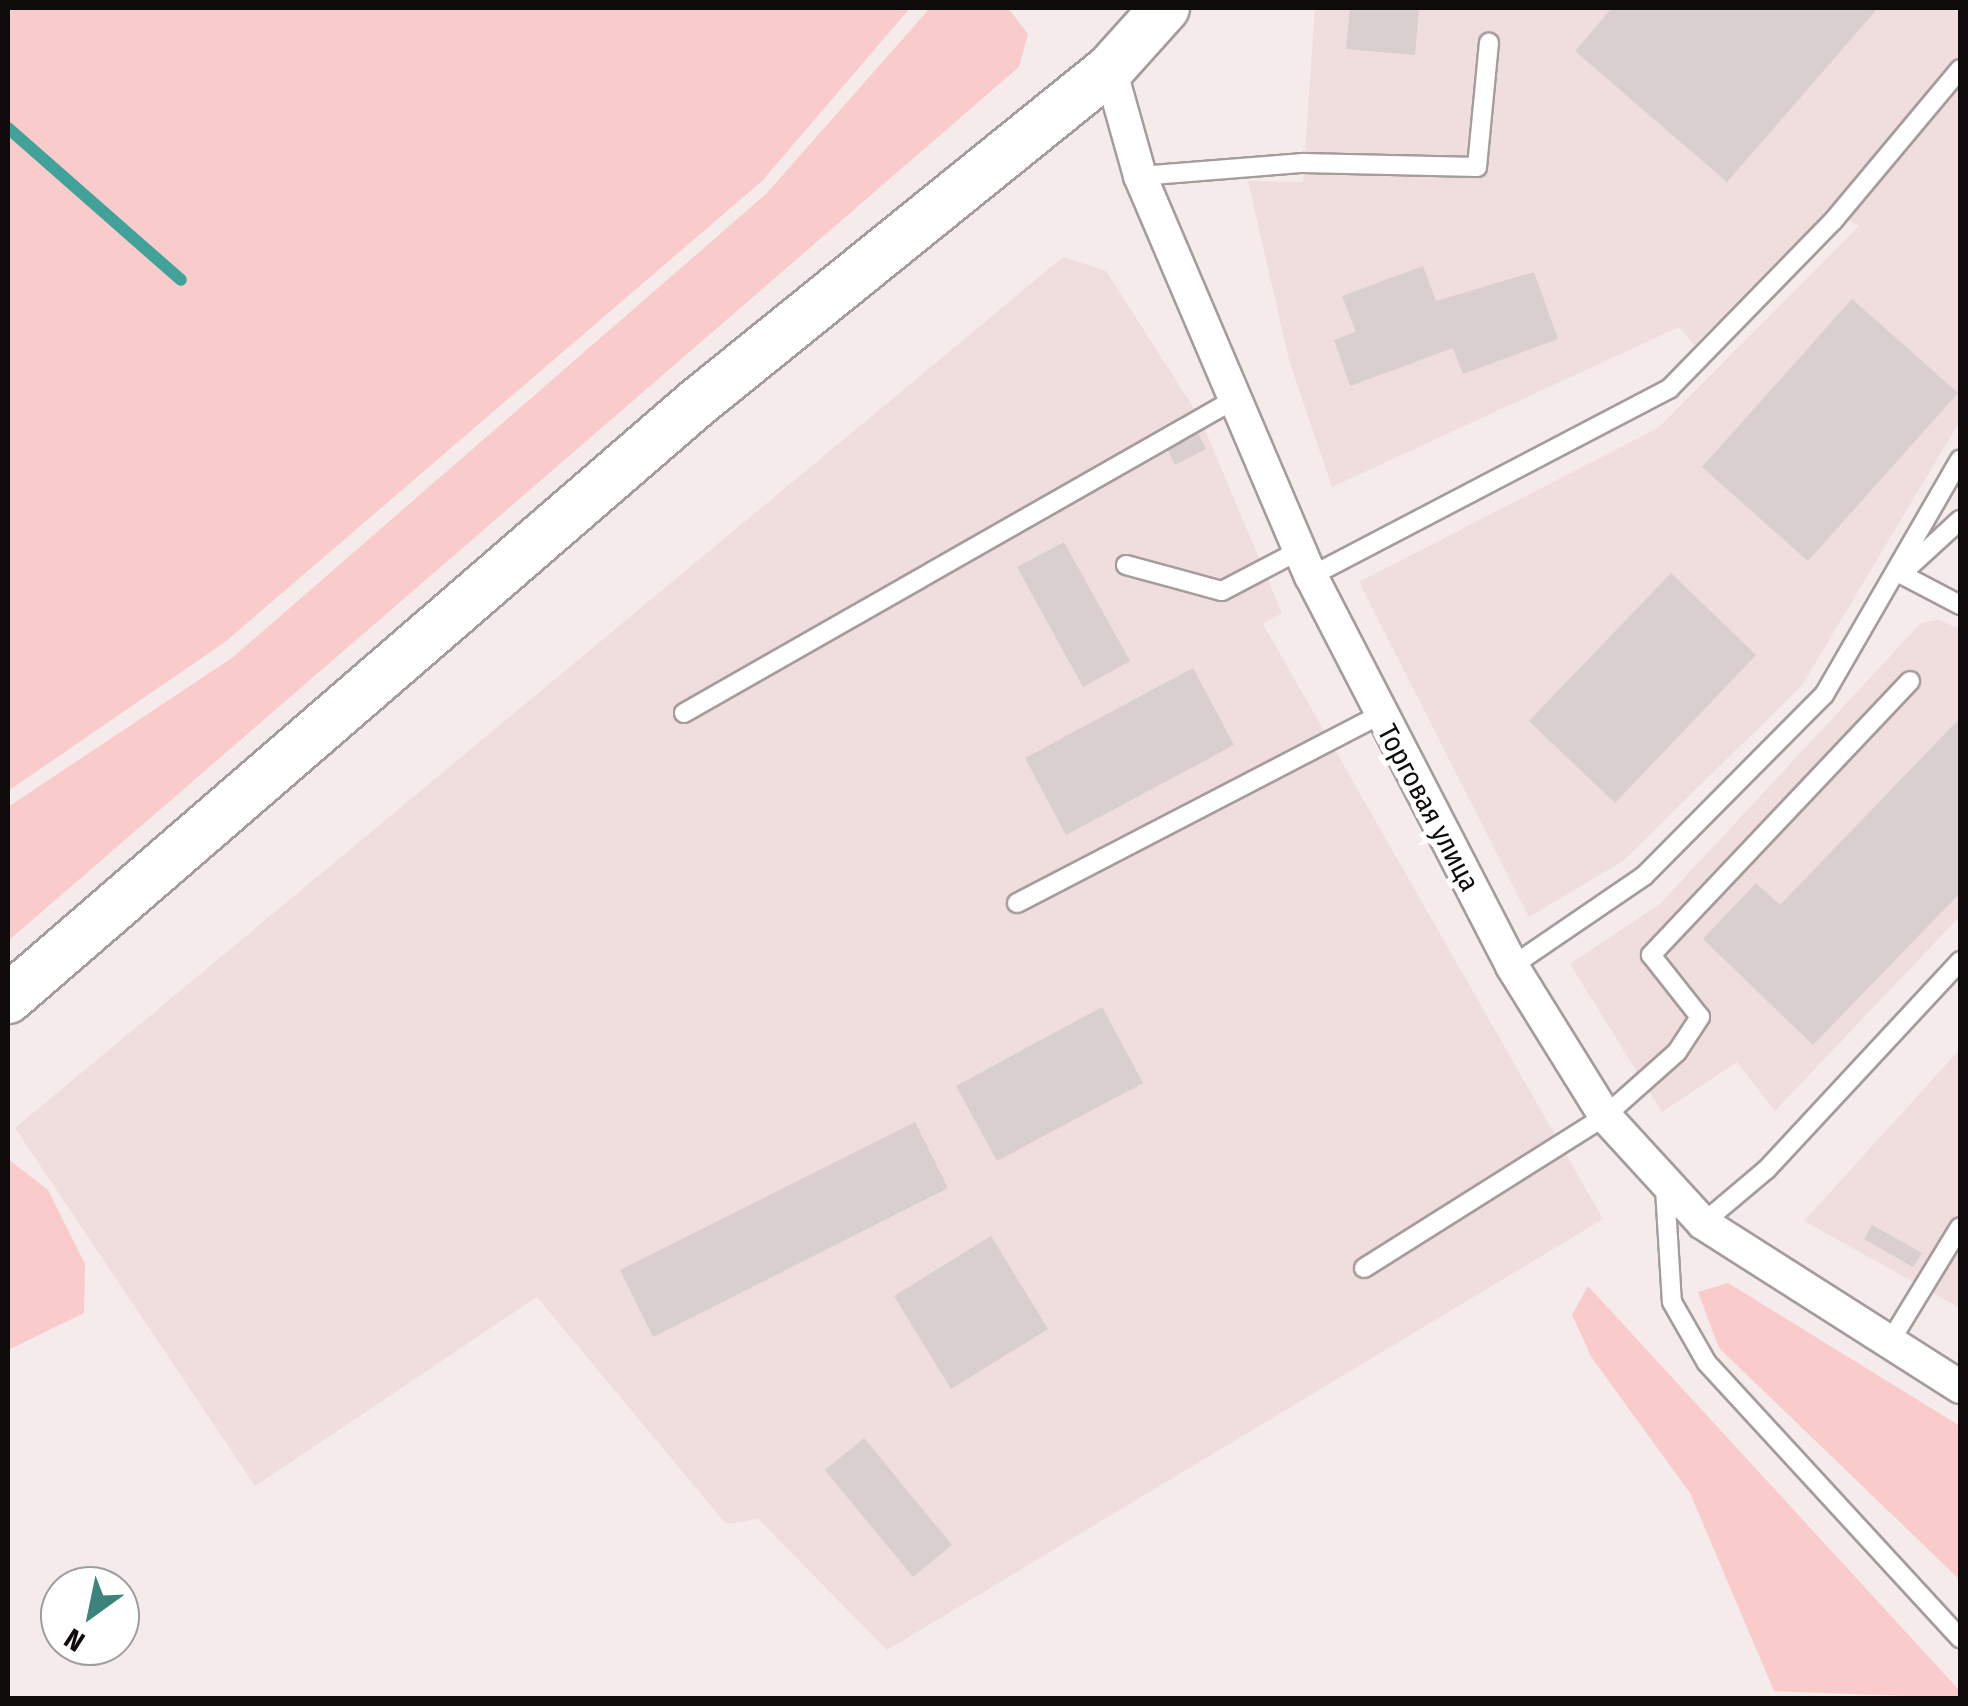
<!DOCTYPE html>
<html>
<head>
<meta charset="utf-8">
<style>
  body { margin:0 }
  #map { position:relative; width:1968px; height:1706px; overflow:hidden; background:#f5ebeb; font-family:"Fira Sans Condensed",sans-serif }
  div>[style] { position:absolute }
  .built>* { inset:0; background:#f0dddd }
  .green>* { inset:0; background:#f9cbcb }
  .stream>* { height:12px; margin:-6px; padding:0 6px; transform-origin:6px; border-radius:6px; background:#40a298 }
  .building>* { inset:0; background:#d9cfcf }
  .roads { filter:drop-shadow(2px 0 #a59c9c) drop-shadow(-2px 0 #a59c9c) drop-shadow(0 2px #a59c9c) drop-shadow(0 -2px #a59c9c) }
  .lane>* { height:18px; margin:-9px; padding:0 9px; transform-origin:9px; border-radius:9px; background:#fff }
  .street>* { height:32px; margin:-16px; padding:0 16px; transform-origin:16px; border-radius:16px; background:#fff }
  .secondary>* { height:48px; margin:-24px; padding:0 24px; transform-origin:24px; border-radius:24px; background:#fff }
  span { translate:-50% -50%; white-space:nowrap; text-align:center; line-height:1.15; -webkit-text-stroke:10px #fff; paint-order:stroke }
  .street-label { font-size:28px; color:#0f0b0b }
  .frame { position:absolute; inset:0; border:10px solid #0f0b0b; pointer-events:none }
  .north { position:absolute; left:40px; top:1566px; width:100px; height:100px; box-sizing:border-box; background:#fff; border:2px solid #9f9d9d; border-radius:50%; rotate:213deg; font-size:28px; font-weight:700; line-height:40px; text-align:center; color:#0f0b0b }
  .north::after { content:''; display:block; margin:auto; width:35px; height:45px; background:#3c837c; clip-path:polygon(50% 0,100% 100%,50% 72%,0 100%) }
</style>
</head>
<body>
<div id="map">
  <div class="built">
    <div style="clip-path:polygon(1315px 8px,1960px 8px,1960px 421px,1802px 685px,1623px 861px,1529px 917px,1359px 582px,1658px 428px,1859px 226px,1829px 208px,1694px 345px,1679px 327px,1332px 487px,1289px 360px,1248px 181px,1303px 182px)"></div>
    <div style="clip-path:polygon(1063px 257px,1106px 271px,1200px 418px,1282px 613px,1263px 624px,1603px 1219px,887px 1650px,758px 1519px,726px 1524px,537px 1297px,255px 1486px,15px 1128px)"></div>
    <div style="clip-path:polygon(1939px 620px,1960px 629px,1960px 916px,1775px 1111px,1737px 1062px,1662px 1112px,1570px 964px,1660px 904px,1921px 623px)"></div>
    <div style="clip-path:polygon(1960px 1049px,1960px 1308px,1804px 1221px)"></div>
  </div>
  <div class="green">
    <div style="clip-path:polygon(8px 8px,910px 8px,762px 181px,225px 642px,8px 791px)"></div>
    <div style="clip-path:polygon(930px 8px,1008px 8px,1028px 34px,1019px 67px,8px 941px,8px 807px,232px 658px,766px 194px)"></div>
    <div style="clip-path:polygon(8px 1159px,48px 1190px,85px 1264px,84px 1313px,8px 1350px)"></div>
    <div style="clip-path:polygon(1728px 1283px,1960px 1426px,1960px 1580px,1719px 1348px,1698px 1292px)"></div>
    <div style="clip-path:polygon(1588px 1286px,1960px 1691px,1960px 1698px,1774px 1691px,1690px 1493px,1592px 1358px,1572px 1315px)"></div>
  </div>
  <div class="stream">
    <div style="left:8px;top:128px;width:230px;rotate:41.3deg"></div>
  </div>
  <div class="building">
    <div style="clip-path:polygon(1350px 8px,1419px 8px,1415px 55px,1346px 49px)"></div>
    <div style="clip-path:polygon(1612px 8px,1878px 8px,1727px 182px,1575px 51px)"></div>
    <div style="clip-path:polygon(1423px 266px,1436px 301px,1534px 272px,1558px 339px,1463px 374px,1453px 348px,1350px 386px,1334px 340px,1356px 332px,1342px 296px)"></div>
    <div style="clip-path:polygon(1852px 299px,1958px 393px,1808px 561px,1702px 467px)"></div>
    <div style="clip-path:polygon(1198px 433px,1206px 449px,1175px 465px,1167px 448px)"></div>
    <div style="clip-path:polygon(1064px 542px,1130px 661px,1083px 687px,1017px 567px)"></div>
    <div style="clip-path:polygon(1671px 573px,1756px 655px,1615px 803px,1529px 721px)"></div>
    <div style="clip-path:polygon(1193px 668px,1234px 745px,1066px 835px,1025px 758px)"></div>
    <div style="clip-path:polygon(1960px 718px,1960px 893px,1813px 1045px,1703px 939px,1756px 883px,1780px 905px)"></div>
    <div style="clip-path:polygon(1102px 1007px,1143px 1083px,997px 1161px,956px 1086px)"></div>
    <div style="clip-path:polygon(915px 1122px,948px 1188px,653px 1337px,620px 1270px)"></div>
    <div style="clip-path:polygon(1872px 1225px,1922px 1253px,1913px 1267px,1864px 1239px)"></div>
    <div style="clip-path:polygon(991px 1236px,1048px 1329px,951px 1389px,894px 1296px)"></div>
    <div style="clip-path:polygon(864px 1438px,952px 1545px,913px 1577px,825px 1470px)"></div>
  </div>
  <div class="roads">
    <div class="lane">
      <div style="left:1140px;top:176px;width:164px;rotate:-4.6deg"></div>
      <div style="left:1303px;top:163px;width:174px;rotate:1.3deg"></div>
      <div style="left:1477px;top:167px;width:125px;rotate:-84.5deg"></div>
      <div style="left:1960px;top:520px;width:80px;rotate:137.5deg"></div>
      <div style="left:1901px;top:574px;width:67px;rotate:27.7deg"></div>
      <div style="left:1126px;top:565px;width:99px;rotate:15.2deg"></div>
      <div style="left:1222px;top:591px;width:88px;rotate:-27.7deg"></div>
      <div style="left:1311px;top:576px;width:405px;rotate:-27.6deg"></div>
      <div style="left:1670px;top:388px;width:233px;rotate:-45.7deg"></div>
      <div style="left:1833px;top:221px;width:198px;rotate:-50.1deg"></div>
      <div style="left:684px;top:713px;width:636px;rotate:-29.67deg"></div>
      <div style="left:1017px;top:903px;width:408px;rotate:-27.4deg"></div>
      <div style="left:1512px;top:966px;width:160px;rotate:-34.3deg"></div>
      <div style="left:1644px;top:876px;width:255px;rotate:-45.2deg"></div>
      <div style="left:1824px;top:695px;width:272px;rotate:-60deg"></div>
      <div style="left:1665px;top:1189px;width:113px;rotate:86.5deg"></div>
      <div style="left:1672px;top:1302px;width:70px;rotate:60.2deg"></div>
      <div style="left:1707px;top:1363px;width:374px;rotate:47.4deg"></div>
      <div style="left:1703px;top:1223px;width:84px;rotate:-40.2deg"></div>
      <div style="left:1767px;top:1169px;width:284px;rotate:-47.1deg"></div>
      <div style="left:1364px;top:1268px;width:285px;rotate:-32.2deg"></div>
      <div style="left:1605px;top:1116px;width:96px;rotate:-41.6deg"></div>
      <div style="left:1677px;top:1052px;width:42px;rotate:-56.7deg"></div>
      <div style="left:1700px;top:1017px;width:79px;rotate:-128.3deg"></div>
      <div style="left:1651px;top:955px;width:377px;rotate:-46.6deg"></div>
      <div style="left:1891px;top:1340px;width:132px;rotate:-58.6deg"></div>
    </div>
    <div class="street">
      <div style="left:1110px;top:69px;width:111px;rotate:74.3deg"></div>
      <div style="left:1140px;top:176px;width:435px;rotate:66.9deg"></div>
      <div style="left:1311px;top:576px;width:439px;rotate:62.7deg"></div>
      <div style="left:1512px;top:966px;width:176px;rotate:58.2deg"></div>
      <div style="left:1605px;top:1116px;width:145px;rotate:47.5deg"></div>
      <div style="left:1703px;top:1223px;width:305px;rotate:32.5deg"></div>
    </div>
    <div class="secondary">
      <div style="left:8px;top:999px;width:912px;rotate:-40.87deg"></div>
      <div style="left:698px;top:402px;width:530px;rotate:-38.95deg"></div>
      <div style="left:1110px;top:69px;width:82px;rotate:-48deg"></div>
    </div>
  </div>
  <div class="street-label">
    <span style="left:1428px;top:808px;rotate:62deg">Торговая улица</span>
  </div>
  <div class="frame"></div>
  <div class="north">N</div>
</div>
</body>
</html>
